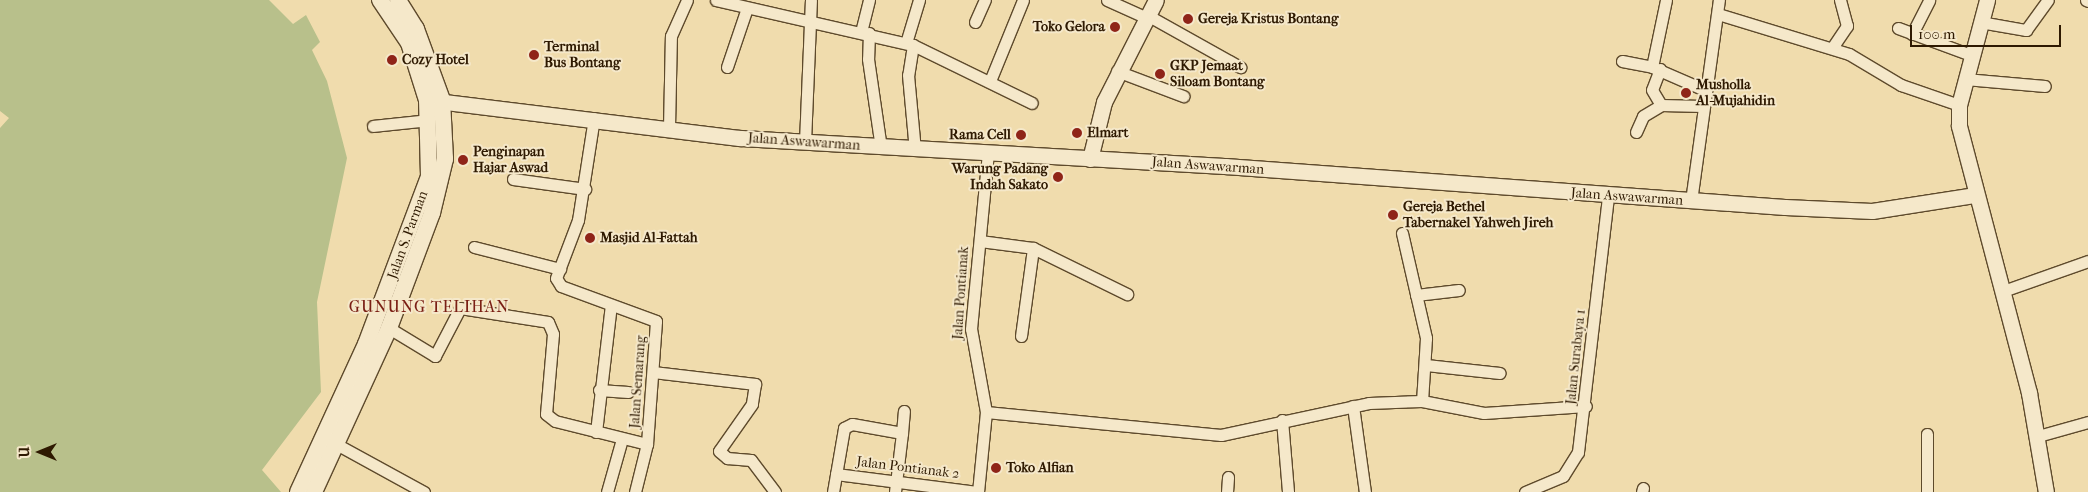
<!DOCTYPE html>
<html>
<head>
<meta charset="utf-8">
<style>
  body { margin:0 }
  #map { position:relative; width:2088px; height:492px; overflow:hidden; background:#f0dcad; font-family:"IM FELL French Canon",serif }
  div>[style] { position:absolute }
  .green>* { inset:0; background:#b8c08b }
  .roads { filter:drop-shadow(1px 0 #5e4a2c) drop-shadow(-1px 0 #5e4a2c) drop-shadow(0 1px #5e4a2c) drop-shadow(0 -1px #5e4a2c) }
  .minor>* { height:11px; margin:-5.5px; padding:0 5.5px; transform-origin:5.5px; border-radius:5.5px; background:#f5e8ca }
  .tertiary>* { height:15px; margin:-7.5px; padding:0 7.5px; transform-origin:7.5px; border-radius:7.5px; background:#f5e8ca }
  .secondary>* { height:16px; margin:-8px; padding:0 8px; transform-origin:8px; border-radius:8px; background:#f5e8ca }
  .dots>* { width:14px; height:14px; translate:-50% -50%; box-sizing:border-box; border:2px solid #f5e8ca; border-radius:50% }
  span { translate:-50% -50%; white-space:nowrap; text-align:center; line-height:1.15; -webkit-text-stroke:4px #f5e8ca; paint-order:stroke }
  .poi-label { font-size:14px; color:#2e1901; font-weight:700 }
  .left { translate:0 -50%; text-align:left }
  .right { translate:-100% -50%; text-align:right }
  .street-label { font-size:14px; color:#2e1901 }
  .quarter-label { font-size:16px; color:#7a1f14; letter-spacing:1px }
  .north { position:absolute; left:15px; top:427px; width:50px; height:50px; -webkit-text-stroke:4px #f5e8ca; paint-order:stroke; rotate:270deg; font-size:14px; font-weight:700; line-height:20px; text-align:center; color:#2e1901 }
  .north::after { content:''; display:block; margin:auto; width:18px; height:22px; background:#2e1901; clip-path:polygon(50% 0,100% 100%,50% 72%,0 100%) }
  .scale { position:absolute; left:1910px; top:25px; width:151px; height:22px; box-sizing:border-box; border:2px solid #2e1901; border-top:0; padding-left:6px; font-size:15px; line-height:18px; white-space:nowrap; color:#2e1901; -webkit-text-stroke:4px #f5e8ca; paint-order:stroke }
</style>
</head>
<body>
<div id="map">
  <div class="green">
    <div style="clip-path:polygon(0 0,269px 0,293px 24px,306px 15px,320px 42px,312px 50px,327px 81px,347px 158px,317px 302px,321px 392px,262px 470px,281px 492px,0 492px,0 128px,9px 118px,0 111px)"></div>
  </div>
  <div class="roads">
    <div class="minor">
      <div style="left:716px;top:0;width:202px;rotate:12.9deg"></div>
      <div style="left:913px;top:45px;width:132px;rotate:26deg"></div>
      <div style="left:1107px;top:0;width:42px;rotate:24.1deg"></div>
      <div style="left:1666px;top:0;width:68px;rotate:101.8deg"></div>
      <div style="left:1652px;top:67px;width:58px;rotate:23.5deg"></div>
      <div style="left:2086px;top:0;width:2px;rotate:27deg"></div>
      <div style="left:1718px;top:14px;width:137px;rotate:17deg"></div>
      <div style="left:1849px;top:54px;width:61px;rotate:30.8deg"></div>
      <div style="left:1901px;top:85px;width:61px;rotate:19deg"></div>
      <div style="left:1147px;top:15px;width:107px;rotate:29.2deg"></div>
      <div style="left:975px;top:22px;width:24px;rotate:-66deg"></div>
      <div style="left:1980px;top:22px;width:47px;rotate:9.9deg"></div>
      <div style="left:2026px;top:30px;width:37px;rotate:-54deg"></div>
      <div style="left:1898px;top:28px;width:78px;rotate:20.3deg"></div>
      <div style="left:861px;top:32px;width:33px;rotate:-76deg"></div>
      <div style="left:869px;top:33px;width:26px;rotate:92deg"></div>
      <div style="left:868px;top:59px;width:90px;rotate:81.7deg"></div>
      <div style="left:1912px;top:34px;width:38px;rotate:-63deg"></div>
      <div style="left:906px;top:43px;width:45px;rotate:-73.2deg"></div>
      <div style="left:913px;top:45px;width:30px;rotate:99deg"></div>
      <div style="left:908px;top:75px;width:75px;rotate:84.7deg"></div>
      <div style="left:1832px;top:48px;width:27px;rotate:-56deg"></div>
      <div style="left:1847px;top:26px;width:27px;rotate:-105deg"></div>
      <div style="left:1622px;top:61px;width:31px;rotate:11deg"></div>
      <div style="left:727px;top:67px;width:62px;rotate:-71.3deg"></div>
      <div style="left:1660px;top:69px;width:22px;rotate:111deg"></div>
      <div style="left:1652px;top:90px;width:17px;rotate:59deg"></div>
      <div style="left:1117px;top:71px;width:71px;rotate:20.7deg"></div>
      <div style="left:1965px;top:79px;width:80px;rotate:5deg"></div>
      <div style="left:990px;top:81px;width:87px;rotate:-67.8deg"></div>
      <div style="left:373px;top:126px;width:56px;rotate:-6.1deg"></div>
      <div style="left:669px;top:128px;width:92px;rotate:-88.8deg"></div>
      <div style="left:671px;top:36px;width:39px;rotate:-66deg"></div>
      <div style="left:1636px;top:132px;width:17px;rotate:-66deg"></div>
      <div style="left:1643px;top:116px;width:21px;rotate:-31deg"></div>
      <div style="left:1661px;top:105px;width:42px;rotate:1.4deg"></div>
      <div style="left:805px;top:142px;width:142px;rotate:-87.6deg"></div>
      <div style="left:513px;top:179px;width:73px;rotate:7.9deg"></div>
      <div style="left:1691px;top:201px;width:203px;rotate:-82.1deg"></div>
      <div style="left:1402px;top:233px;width:108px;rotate:77.1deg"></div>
      <div style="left:1426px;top:338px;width:63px;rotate:93.6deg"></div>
      <div style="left:980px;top:241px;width:53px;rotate:7.5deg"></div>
      <div style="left:1033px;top:248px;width:105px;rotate:26.1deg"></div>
      <div style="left:474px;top:247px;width:89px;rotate:14.3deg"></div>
      <div style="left:2003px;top:291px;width:90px;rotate:-19.4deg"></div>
      <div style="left:1416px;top:295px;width:43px;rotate:-6.6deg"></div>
      <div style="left:389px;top:328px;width:54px;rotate:31.3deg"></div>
      <div style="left:435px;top:356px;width:54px;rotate:-62.5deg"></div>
      <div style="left:460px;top:308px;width:89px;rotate:9deg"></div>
      <div style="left:548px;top:322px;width:13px;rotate:67deg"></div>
      <div style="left:553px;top:334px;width:80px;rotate:95deg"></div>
      <div style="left:546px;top:414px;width:11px;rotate:38deg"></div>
      <div style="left:555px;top:421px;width:95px;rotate:14deg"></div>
      <div style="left:647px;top:444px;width:123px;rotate:-85.8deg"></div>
      <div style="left:656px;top:321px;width:101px;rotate:-159.8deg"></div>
      <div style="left:561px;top:286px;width:9px;rotate:-122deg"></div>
      <div style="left:556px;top:278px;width:62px;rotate:-69.2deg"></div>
      <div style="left:578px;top:220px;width:103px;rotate:-81.1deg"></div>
      <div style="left:1021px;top:336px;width:89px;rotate:-82.2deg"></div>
      <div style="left:1426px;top:365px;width:74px;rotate:6.2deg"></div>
      <div style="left:653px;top:372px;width:103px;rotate:6.7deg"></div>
      <div style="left:755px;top:384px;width:20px;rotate:99deg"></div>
      <div style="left:752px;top:404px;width:57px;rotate:125.1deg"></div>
      <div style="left:719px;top:451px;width:11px;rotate:41deg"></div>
      <div style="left:727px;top:458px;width:24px;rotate:5deg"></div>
      <div style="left:751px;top:460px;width:40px;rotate:53deg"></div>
      <div style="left:599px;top:390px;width:29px;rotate:4deg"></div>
      <div style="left:1353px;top:406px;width:87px;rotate:82.1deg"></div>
      <div style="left:986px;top:412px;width:236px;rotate:5.6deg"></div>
      <div style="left:1221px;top:435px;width:151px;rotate:-12.2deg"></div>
      <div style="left:1369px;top:403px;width:53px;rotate:-2.2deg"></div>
      <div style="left:1422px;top:401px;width:63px;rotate:11deg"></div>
      <div style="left:1484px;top:413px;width:102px;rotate:-3.9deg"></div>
      <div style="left:1282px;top:420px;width:72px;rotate:85.2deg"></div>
      <div style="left:596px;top:432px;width:128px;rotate:-83.3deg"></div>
      <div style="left:902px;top:433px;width:22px;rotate:-85deg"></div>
      <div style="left:1927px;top:434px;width:58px;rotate:90deg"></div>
      <div style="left:2038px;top:436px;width:52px;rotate:-15.6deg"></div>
      <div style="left:338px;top:445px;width:98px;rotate:28.7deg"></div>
      <div style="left:836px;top:474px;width:142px;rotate:7.3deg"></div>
      <div style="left:607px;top:492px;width:55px;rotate:-74.2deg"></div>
      <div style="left:635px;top:492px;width:49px;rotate:-76deg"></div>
      <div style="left:833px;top:492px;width:65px;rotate:-80.2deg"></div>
      <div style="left:844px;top:428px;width:9px;rotate:-27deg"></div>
      <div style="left:852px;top:424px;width:51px;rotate:10.2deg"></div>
      <div style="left:902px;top:433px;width:59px;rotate:96.8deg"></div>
      <div style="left:978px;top:492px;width:80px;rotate:-84.3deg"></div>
      <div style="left:986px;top:412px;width:84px;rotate:-100.2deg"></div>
      <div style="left:971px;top:329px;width:176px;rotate:-84.5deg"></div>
      <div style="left:1227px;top:492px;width:15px;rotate:-86deg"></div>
      <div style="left:1525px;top:492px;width:41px;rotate:-22.8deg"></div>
      <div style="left:1563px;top:476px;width:28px;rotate:-58deg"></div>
      <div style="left:1578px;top:452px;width:258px;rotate:-83.3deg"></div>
      <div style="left:1642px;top:492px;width:4px;rotate:-76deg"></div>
    </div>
    <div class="tertiary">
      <div style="left:1987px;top:0;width:109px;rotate:104.9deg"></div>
      <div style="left:1959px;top:105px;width:21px;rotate:90deg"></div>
      <div style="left:1959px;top:126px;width:276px;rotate:75.3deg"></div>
      <div style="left:2029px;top:393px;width:100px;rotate:80.3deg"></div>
      <div style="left:429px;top:100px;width:313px;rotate:7deg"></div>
      <div style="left:740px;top:138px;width:486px;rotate:3.3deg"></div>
      <div style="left:1225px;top:166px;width:561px;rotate:4.19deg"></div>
      <div style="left:1785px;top:207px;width:87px;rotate:2.6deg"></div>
      <div style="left:1872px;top:211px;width:103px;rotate:-8.9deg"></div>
      <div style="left:1090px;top:159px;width:59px;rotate:-76.2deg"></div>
      <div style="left:1104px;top:102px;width:114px;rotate:-63deg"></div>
    </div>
    <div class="secondary">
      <div style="left:298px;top:492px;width:163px;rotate:-65.3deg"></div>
      <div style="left:366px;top:344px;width:179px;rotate:-69.4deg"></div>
      <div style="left:429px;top:176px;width:76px;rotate:-91.5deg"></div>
      <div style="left:427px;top:100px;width:60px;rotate:-107.5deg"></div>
      <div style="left:409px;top:43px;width:52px;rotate:-124deg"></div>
      <div style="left:314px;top:492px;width:180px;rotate:-65.4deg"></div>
      <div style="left:389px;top:328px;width:123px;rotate:-69.5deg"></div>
      <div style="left:432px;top:213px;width:56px;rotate:-76.5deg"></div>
      <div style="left:445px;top:159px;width:59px;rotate:-92.9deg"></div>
      <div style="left:442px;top:100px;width:76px;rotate:-110.1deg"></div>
      <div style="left:416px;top:29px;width:34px;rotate:-122deg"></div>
    </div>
  </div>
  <div class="dots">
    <div style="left:1188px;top:19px;background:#8f2418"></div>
    <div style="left:1115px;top:27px;background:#8f2418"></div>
    <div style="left:534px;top:55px;background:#8f2418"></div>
    <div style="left:392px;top:60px;background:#8f2418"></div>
    <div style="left:1160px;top:74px;background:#8f2418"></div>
    <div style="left:1686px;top:93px;background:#8f2418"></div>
    <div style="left:1077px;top:133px;background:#8f2418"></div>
    <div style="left:1021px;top:135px;background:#8f2418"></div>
    <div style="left:463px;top:160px;background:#8f2418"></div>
    <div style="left:1058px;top:177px;background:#8f2418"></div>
    <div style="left:1393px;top:215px;background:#8f2418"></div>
    <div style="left:590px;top:238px;background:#8f2418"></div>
    <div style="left:996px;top:468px;background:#8f2418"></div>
  </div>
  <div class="poi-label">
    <span class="left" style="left:1198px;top:19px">Gereja Kristus Bontang</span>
    <span class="right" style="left:1105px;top:27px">Toko Gelora</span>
    <span class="left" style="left:544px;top:55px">Terminal<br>Bus Bontang</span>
    <span class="left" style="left:402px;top:60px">Cozy Hotel</span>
    <span class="left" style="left:1170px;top:74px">GKP Jemaat<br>Siloam Bontang</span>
    <span class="left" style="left:1696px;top:93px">Musholla<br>Al-Mujahidin</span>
    <span class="left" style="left:1087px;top:133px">Elmart</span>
    <span class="right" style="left:1011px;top:135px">Rama Cell</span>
    <span class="left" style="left:473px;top:160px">Penginapan<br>Hajar Aswad</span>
    <span class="right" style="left:1048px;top:177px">Warung Padang<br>Indah Sakato</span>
    <span class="left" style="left:1403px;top:215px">Gereja Bethel<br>Tabernakel Yahweh Jireh</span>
    <span class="left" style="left:600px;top:238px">Masjid Al-Fattah</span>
    <span class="left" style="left:1006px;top:468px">Toko Alfian</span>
  </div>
  <div class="street-label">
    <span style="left:804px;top:142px;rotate:4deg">Jalan Aswawarman</span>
    <span style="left:1208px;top:166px;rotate:4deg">Jalan Aswawarman</span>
    <span style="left:1627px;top:197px;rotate:4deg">Jalan Aswawarman</span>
    <span style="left:408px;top:235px;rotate:-70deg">Jalan S. Parman</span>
    <span style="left:961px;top:293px;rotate:-86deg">Jalan Pontianak</span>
    <span style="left:1576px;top:357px;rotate:-84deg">Jalan Surabaya 1</span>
    <span style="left:638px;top:382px;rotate:-86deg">Jalan Semarang</span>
    <span style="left:908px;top:468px;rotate:7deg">Jalan Pontianak 2</span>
  </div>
  <div class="quarter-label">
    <span style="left:429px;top:307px">GUNUNG TELIHAN</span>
  </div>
  <div class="north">U</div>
  <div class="scale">100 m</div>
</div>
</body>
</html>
